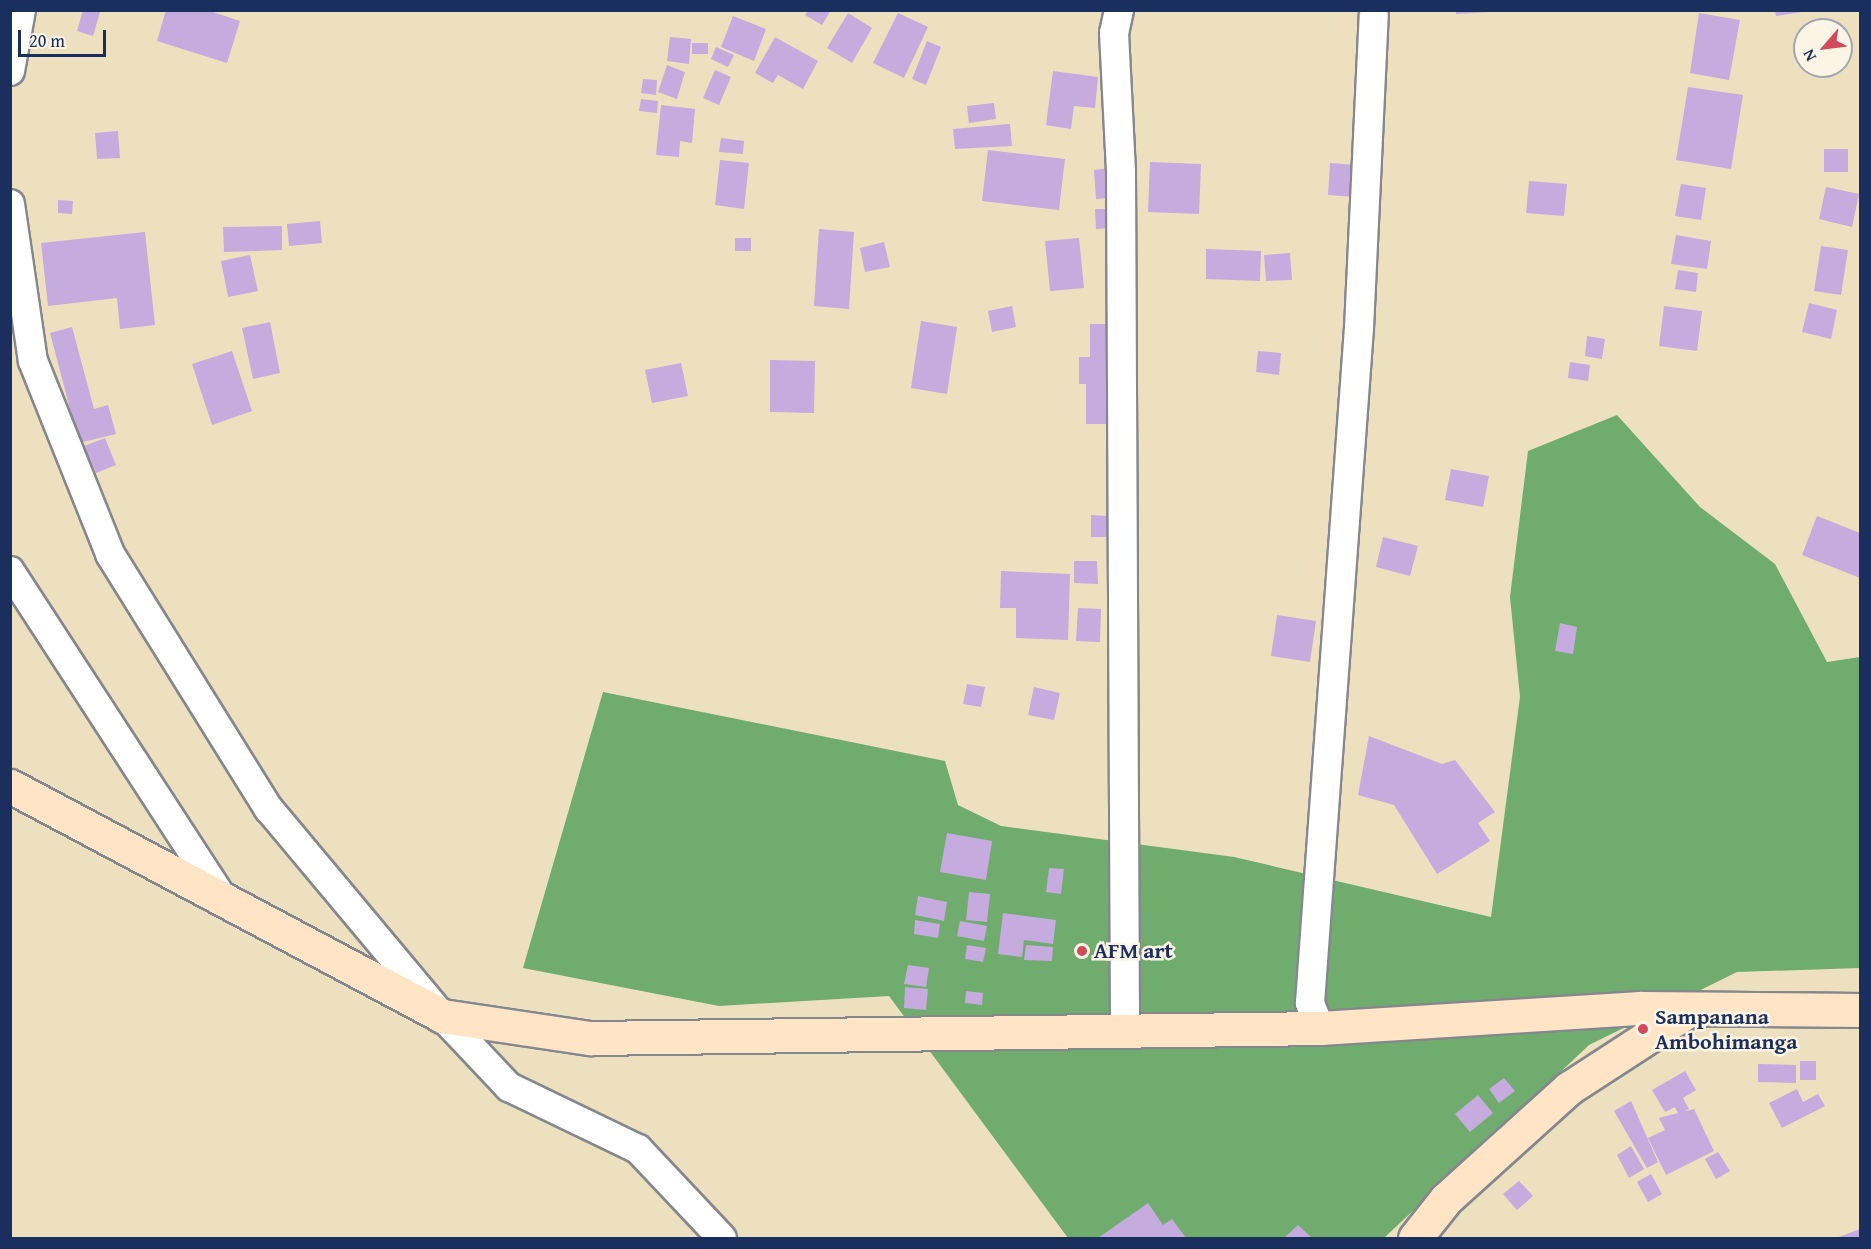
<!DOCTYPE html>
<html>
<head>
<meta charset="utf-8">
<style>
  body { margin:0 }
  #map { position:relative; width:1871px; height:1249px; overflow:hidden; background:#ede0bf; font-family:"Gentium Book Plus",serif }
  div>[style] { position:absolute }
  .forest>* { inset:0; background:#6fac6e }
  .building>* { inset:0; background:#c5abde }
  .roads { filter:drop-shadow(2px 0 #84888e) drop-shadow(-2px 0 #84888e) drop-shadow(0 2px #84888e) drop-shadow(0 -2px #84888e) }
  .street>* { height:28px; margin:-14px; padding:0 14px; transform-origin:14px; border-radius:14px; background:#fff }
  .secondary>* { height:33px; margin:-16.5px; padding:0 16.5px; transform-origin:16.5px; border-radius:16.5px; background:#ffe4c6 }
  .dots>* { width:16px; height:16px; translate:-50% -50%; box-sizing:border-box; border:3px solid #fcf5e5; border-radius:50% }
  span { translate:-50% -50%; white-space:nowrap; text-align:center; line-height:1.15; -webkit-text-stroke:5px #fcf5e5; paint-order:stroke }
  .poi-label { font-size:22px; color:#1b2f5e; font-weight:700 }
  .left { translate:0 -50%; text-align:left }
  .frame { position:absolute; inset:0; border:12px solid #1b2f5e; pointer-events:none }
  .north { position:absolute; left:1793px; top:18px; width:60px; height:60px; box-sizing:border-box; background:#fcf5e5; border:2px solid #a2a6af; border-radius:50%; rotate:242deg; font-size:16px; font-weight:700; line-height:24px; text-align:center; color:#1b2f5e }
  .north::after { content:''; display:block; margin:auto; width:21px; height:27px; background:#d1495b; clip-path:polygon(50% 0,100% 100%,50% 72%,0 100%) }
  .scale { position:absolute; left:18px; top:30px; width:88px; height:27px; box-sizing:border-box; border:3px solid #1b2f5e; border-top:0; padding-left:8px; font-size:18px; line-height:21px; white-space:nowrap; color:#1b2f5e; -webkit-text-stroke:4px #fcf5e5; paint-order:stroke }
</style>
</head>
<body>
<div id="map">
  <div class="forest">
    <div style="clip-path:polygon(1617px 415px,1700px 507px,1775px 564px,1827px 662px,1860px 657px,1860px 968px,1737px 972px,1589px 1045px,1384px 1238px,1068px 1238px,889px 996px,719px 1006px,523px 968px,603px 692px,945px 761px,958px 805px,1001px 826px,1234px 857px,1491px 917px,1520px 697px,1510px 597px,1528px 451px)"></div>
  </div>
  <div class="building">
    <div style="clip-path:polygon(83px 10px,100px 12px,93px 36px,77px 31px)"></div>
    <div style="clip-path:polygon(166px 10px,207px 10px,240px 21px,227px 63px,157px 41px)"></div>
    <div style="clip-path:polygon(808px 10px,831px 10px,822px 25px,805px 15px)"></div>
    <div style="clip-path:polygon(1456px 10px,1491px 10px,1491px 12px,1456px 14px)"></div>
    <div style="clip-path:polygon(1775px 10px,1802px 10px,1802px 12px,1776px 16px)"></div>
    <div style="clip-path:polygon(848px 13px,872px 28px,852px 63px,827px 48px)"></div>
    <div style="clip-path:polygon(898px 13px,928px 27px,904px 78px,873px 63px)"></div>
    <div style="clip-path:polygon(1699px 13px,1740px 20px,1729px 80px,1690px 73px)"></div>
    <div style="clip-path:polygon(733px 16px,766px 29px,754px 61px,721px 47px)"></div>
    <div style="clip-path:polygon(670px 37px,691px 39px,689px 64px,667px 61px)"></div>
    <div style="clip-path:polygon(775px 37px,818px 61px,803px 89px,778px 75px,773px 83px,755px 73px)"></div>
    <div style="clip-path:polygon(927px 41px,941px 47px,926px 85px,912px 79px)"></div>
    <div style="clip-path:polygon(692px 43px,708px 43px,708px 54px,692px 54px)"></div>
    <div style="clip-path:polygon(716px 47px,734px 55px,728px 67px,711px 59px)"></div>
    <div style="clip-path:polygon(667px 65px,685px 72px,677px 99px,658px 92px)"></div>
    <div style="clip-path:polygon(715px 70px,731px 77px,719px 105px,703px 98px)"></div>
    <div style="clip-path:polygon(1053px 71px,1098px 77px,1095px 108px,1074px 106px,1071px 129px,1046px 125px)"></div>
    <div style="clip-path:polygon(643px 79px,657px 80px,656px 95px,641px 93px)"></div>
    <div style="clip-path:polygon(1688px 87px,1743px 95px,1731px 169px,1676px 160px)"></div>
    <div style="clip-path:polygon(641px 99px,658px 101px,657px 113px,639px 111px)"></div>
    <div style="clip-path:polygon(994px 103px,996px 119px,969px 123px,967px 106px)"></div>
    <div style="clip-path:polygon(661px 105px,695px 109px,692px 143px,680px 141px,679px 157px,656px 155px)"></div>
    <div style="clip-path:polygon(1010px 124px,1012px 146px,955px 149px,953px 129px)"></div>
    <div style="clip-path:polygon(118px 131px,120px 158px,97px 159px,95px 133px)"></div>
    <div style="clip-path:polygon(721px 138px,744px 141px,743px 154px,719px 152px)"></div>
    <div style="clip-path:polygon(1824px 149px,1848px 149px,1848px 172px,1824px 172px)"></div>
    <div style="clip-path:polygon(988px 150px,1065px 159px,1059px 210px,982px 201px)"></div>
    <div style="clip-path:polygon(720px 160px,749px 163px,744px 209px,715px 205px)"></div>
    <div style="clip-path:polygon(1150px 162px,1201px 164px,1199px 214px,1148px 212px)"></div>
    <div style="clip-path:polygon(1330px 163px,1357px 165px,1355px 197px,1328px 195px)"></div>
    <div style="clip-path:polygon(1110px 168px,1113px 198px,1096px 199px,1094px 170px)"></div>
    <div style="clip-path:polygon(1529px 181px,1567px 184px,1564px 216px,1526px 213px)"></div>
    <div style="clip-path:polygon(1681px 184px,1706px 188px,1701px 220px,1675px 216px)"></div>
    <div style="clip-path:polygon(1826px 187px,1859px 194px,1852px 227px,1819px 219px)"></div>
    <div style="clip-path:polygon(58px 200px,73px 201px,72px 214px,58px 213px)"></div>
    <div style="clip-path:polygon(1095px 209px,1112px 209px,1113px 228px,1096px 229px)"></div>
    <div style="clip-path:polygon(320px 221px,322px 243px,289px 246px,287px 224px)"></div>
    <div style="clip-path:polygon(282px 226px,282px 250px,224px 252px,223px 227px)"></div>
    <div style="clip-path:polygon(819px 229px,854px 232px,849px 309px,814px 306px)"></div>
    <div style="clip-path:polygon(145px 232px,155px 325px,120px 329px,117px 298px,48px 306px,41px 243px)"></div>
    <div style="clip-path:polygon(1676px 235px,1711px 241px,1707px 269px,1671px 264px)"></div>
    <div style="clip-path:polygon(735px 238px,751px 238px,751px 251px,735px 251px)"></div>
    <div style="clip-path:polygon(1079px 238px,1084px 288px,1050px 291px,1045px 241px)"></div>
    <div style="clip-path:polygon(884px 242px,890px 267px,865px 272px,860px 248px)"></div>
    <div style="clip-path:polygon(1821px 246px,1848px 250px,1841px 295px,1814px 291px)"></div>
    <div style="clip-path:polygon(1206px 249px,1261px 251px,1260px 281px,1206px 279px)"></div>
    <div style="clip-path:polygon(1290px 253px,1292px 280px,1266px 281px,1264px 255px)"></div>
    <div style="clip-path:polygon(250px 255px,258px 291px,228px 297px,221px 261px)"></div>
    <div style="clip-path:polygon(1678px 270px,1698px 273px,1696px 292px,1675px 289px)"></div>
    <div style="clip-path:polygon(1809px 303px,1837px 310px,1831px 339px,1802px 332px)"></div>
    <div style="clip-path:polygon(1012px 306px,1016px 327px,992px 332px,988px 311px)"></div>
    <div style="clip-path:polygon(1664px 306px,1702px 311px,1697px 351px,1659px 346px)"></div>
    <div style="clip-path:polygon(921px 321px,957px 327px,947px 394px,911px 388px)"></div>
    <div style="clip-path:polygon(270px 322px,280px 373px,253px 379px,242px 328px)"></div>
    <div style="clip-path:polygon(1090px 324px,1116px 324px,1117px 424px,1086px 424px,1086px 384px,1079px 384px,1079px 357px,1090px 357px)"></div>
    <div style="clip-path:polygon(72px 327px,94px 409px,108px 405px,116px 434px,79px 443px,50px 333px)"></div>
    <div style="clip-path:polygon(1587px 336px,1605px 339px,1602px 359px,1585px 356px)"></div>
    <div style="clip-path:polygon(232px 351px,252px 411px,212px 425px,192px 364px)"></div>
    <div style="clip-path:polygon(1258px 351px,1281px 353px,1279px 375px,1256px 372px)"></div>
    <div style="clip-path:polygon(770px 360px,815px 361px,814px 413px,770px 412px)"></div>
    <div style="clip-path:polygon(1570px 362px,1590px 365px,1588px 381px,1568px 378px)"></div>
    <div style="clip-path:polygon(681px 363px,688px 396px,652px 403px,645px 370px)"></div>
    <div style="clip-path:polygon(105px 438px,116px 465px,96px 473px,84px 446px)"></div>
    <div style="clip-path:polygon(1451px 469px,1489px 476px,1483px 507px,1445px 500px)"></div>
    <div style="clip-path:polygon(1091px 515px,1109px 516px,1108px 537px,1091px 537px)"></div>
    <div style="clip-path:polygon(1817px 516px,1860px 533px,1860px 578px,1802px 555px)"></div>
    <div style="clip-path:polygon(1383px 537px,1418px 546px,1410px 576px,1376px 567px)"></div>
    <div style="clip-path:polygon(1074px 561px,1097px 561px,1098px 584px,1074px 583px)"></div>
    <div style="clip-path:polygon(1001px 571px,1070px 574px,1068px 640px,1016px 638px,1016px 608px,1000px 608px)"></div>
    <div style="clip-path:polygon(1078px 608px,1101px 609px,1100px 642px,1076px 641px)"></div>
    <div style="clip-path:polygon(1277px 615px,1316px 621px,1310px 662px,1271px 656px)"></div>
    <div style="clip-path:polygon(1560px 623px,1577px 627px,1573px 654px,1555px 651px)"></div>
    <div style="clip-path:polygon(967px 684px,985px 687px,981px 707px,963px 704px)"></div>
    <div style="clip-path:polygon(1034px 687px,1060px 693px,1054px 720px,1028px 715px)"></div>
    <div style="clip-path:polygon(1369px 736px,1442px 764px,1455px 760px,1495px 812px,1478px 823px,1490px 841px,1437px 874px,1394px 805px,1358px 795px)"></div>
    <div style="clip-path:polygon(947px 833px,992px 841px,986px 880px,940px 872px)"></div>
    <div style="clip-path:polygon(1049px 868px,1064px 869px,1061px 894px,1046px 892px)"></div>
    <div style="clip-path:polygon(969px 892px,990px 894px,987px 922px,966px 920px)"></div>
    <div style="clip-path:polygon(918px 896px,947px 902px,944px 921px,915px 915px)"></div>
    <div style="clip-path:polygon(1003px 913px,1056px 920px,1053px 944px,1024px 940px,1022px 957px,998px 954px)"></div>
    <div style="clip-path:polygon(915px 920px,940px 924px,938px 938px,914px 934px)"></div>
    <div style="clip-path:polygon(960px 921px,987px 926px,984px 941px,957px 936px)"></div>
    <div style="clip-path:polygon(967px 945px,986px 948px,983px 962px,965px 959px)"></div>
    <div style="clip-path:polygon(1026px 945px,1053px 947px,1052px 961px,1024px 960px)"></div>
    <div style="clip-path:polygon(908px 965px,929px 968px,926px 987px,904px 984px)"></div>
    <div style="clip-path:polygon(905px 987px,928px 989px,926px 1010px,904px 1008px)"></div>
    <div style="clip-path:polygon(966px 991px,983px 993px,982px 1005px,965px 1003px)"></div>
    <div style="clip-path:polygon(1800px 1061px,1816px 1061px,1816px 1080px,1800px 1080px)"></div>
    <div style="clip-path:polygon(1758px 1064px,1796px 1065px,1796px 1083px,1758px 1082px)"></div>
    <div style="clip-path:polygon(1685px 1071px,1696px 1090px,1683px 1098px,1689px 1109px,1679px 1115px,1675px 1107px,1665px 1112px,1652px 1090px)"></div>
    <div style="clip-path:polygon(1504px 1078px,1515px 1091px,1499px 1103px,1489px 1089px)"></div>
    <div style="clip-path:polygon(1797px 1089px,1803px 1102px,1818px 1094px,1825px 1106px,1782px 1128px,1769px 1103px)"></div>
    <div style="clip-path:polygon(1478px 1095px,1493px 1113px,1470px 1132px,1455px 1114px)"></div>
    <div style="clip-path:polygon(1631px 1101px,1658px 1162px,1647px 1168px,1614px 1111px)"></div>
    <div style="clip-path:polygon(1694px 1109px,1714px 1151px,1666px 1175px,1648px 1138px,1665px 1130px,1659px 1118px)"></div>
    <div style="clip-path:polygon(1631px 1146px,1644px 1169px,1629px 1178px,1617px 1155px)"></div>
    <div style="clip-path:polygon(1718px 1152px,1730px 1171px,1716px 1179px,1705px 1159px)"></div>
    <div style="clip-path:polygon(1651px 1174px,1662px 1194px,1648px 1202px,1637px 1182px)"></div>
    <div style="clip-path:polygon(1519px 1181px,1533px 1196px,1517px 1210px,1503px 1194px)"></div>
    <div style="clip-path:polygon(1148px 1203px,1163px 1225px,1172px 1219px,1186px 1238px,1098px 1238px)"></div>
    <div style="clip-path:polygon(1298px 1225px,1312px 1238px,1284px 1238px)"></div>
    <div style="clip-path:polygon(1860px 1229px,1860px 1238px,1836px 1238px)"></div>
  </div>
  <div class="roads">
    <div class="street">
      <div style="left:1119px;top:10px;width:24px;rotate:102deg"></div>
      <div style="left:1114px;top:33px;width:140px;rotate:87.1deg"></div>
      <div style="left:1121px;top:173px;width:857px;rotate:89.73deg"></div>
      <div style="left:10px;top:71px;width:62px;rotate:-79.8deg"></div>
      <div style="left:10px;top:204px;width:159px;rotate:81.7deg"></div>
      <div style="left:33px;top:361px;width:208px;rotate:68.2deg"></div>
      <div style="left:110px;top:554px;width:301px;rotate:58.1deg"></div>
      <div style="left:269px;top:809px;width:270px;rotate:50.1deg"></div>
      <div style="left:442px;top:1016px;width:98px;rotate:46.7deg"></div>
      <div style="left:509px;top:1087px;width:143px;rotate:25.7deg"></div>
      <div style="left:638px;top:1149px;width:122px;rotate:46.7deg"></div>
      <div style="left:10px;top:571px;width:393px;rotate:57deg"></div>
      <div style="left:1320px;top:1028px;width:27px;rotate:-112deg"></div>
      <div style="left:1310px;top:1003px;width:677px;rotate:-85.85deg"></div>
      <div style="left:1359px;top:328px;width:313px;rotate:-87.3deg"></div>
    </div>
    <div class="secondary">
      <div style="left:10px;top:786px;width:489px;rotate:28deg"></div>
      <div style="left:442px;top:1016px;width:150px;rotate:8.5deg"></div>
      <div style="left:590px;top:1038px;width:730px;rotate:-0.78deg"></div>
      <div style="left:1320px;top:1028px;width:321px;rotate:-3.6deg"></div>
      <div style="left:1640px;top:1008px;width:220px;rotate:0.5deg"></div>
      <div style="left:1415px;top:1238px;width:50px;rotate:-51.5deg"></div>
      <div style="left:1446px;top:1199px;width:166px;rotate:-42.1deg"></div>
      <div style="left:1569px;top:1088px;width:140px;rotate:-33deg"></div>
    </div>
  </div>
  <div class="dots">
    <div style="left:1082px;top:951px;background:#d1495b"></div>
    <div style="left:1643px;top:1029px;background:#d1495b"></div>
  </div>
  <div class="poi-label">
    <span class="left" style="left:1094px;top:951px">AFM art</span>
    <span class="left" style="left:1655px;top:1029px">Sampanana<br>Ambohimanga</span>
  </div>
  <div class="frame"></div>
  <div class="north">N</div>
  <div class="scale">20 m</div>
</div>
</body>
</html>
